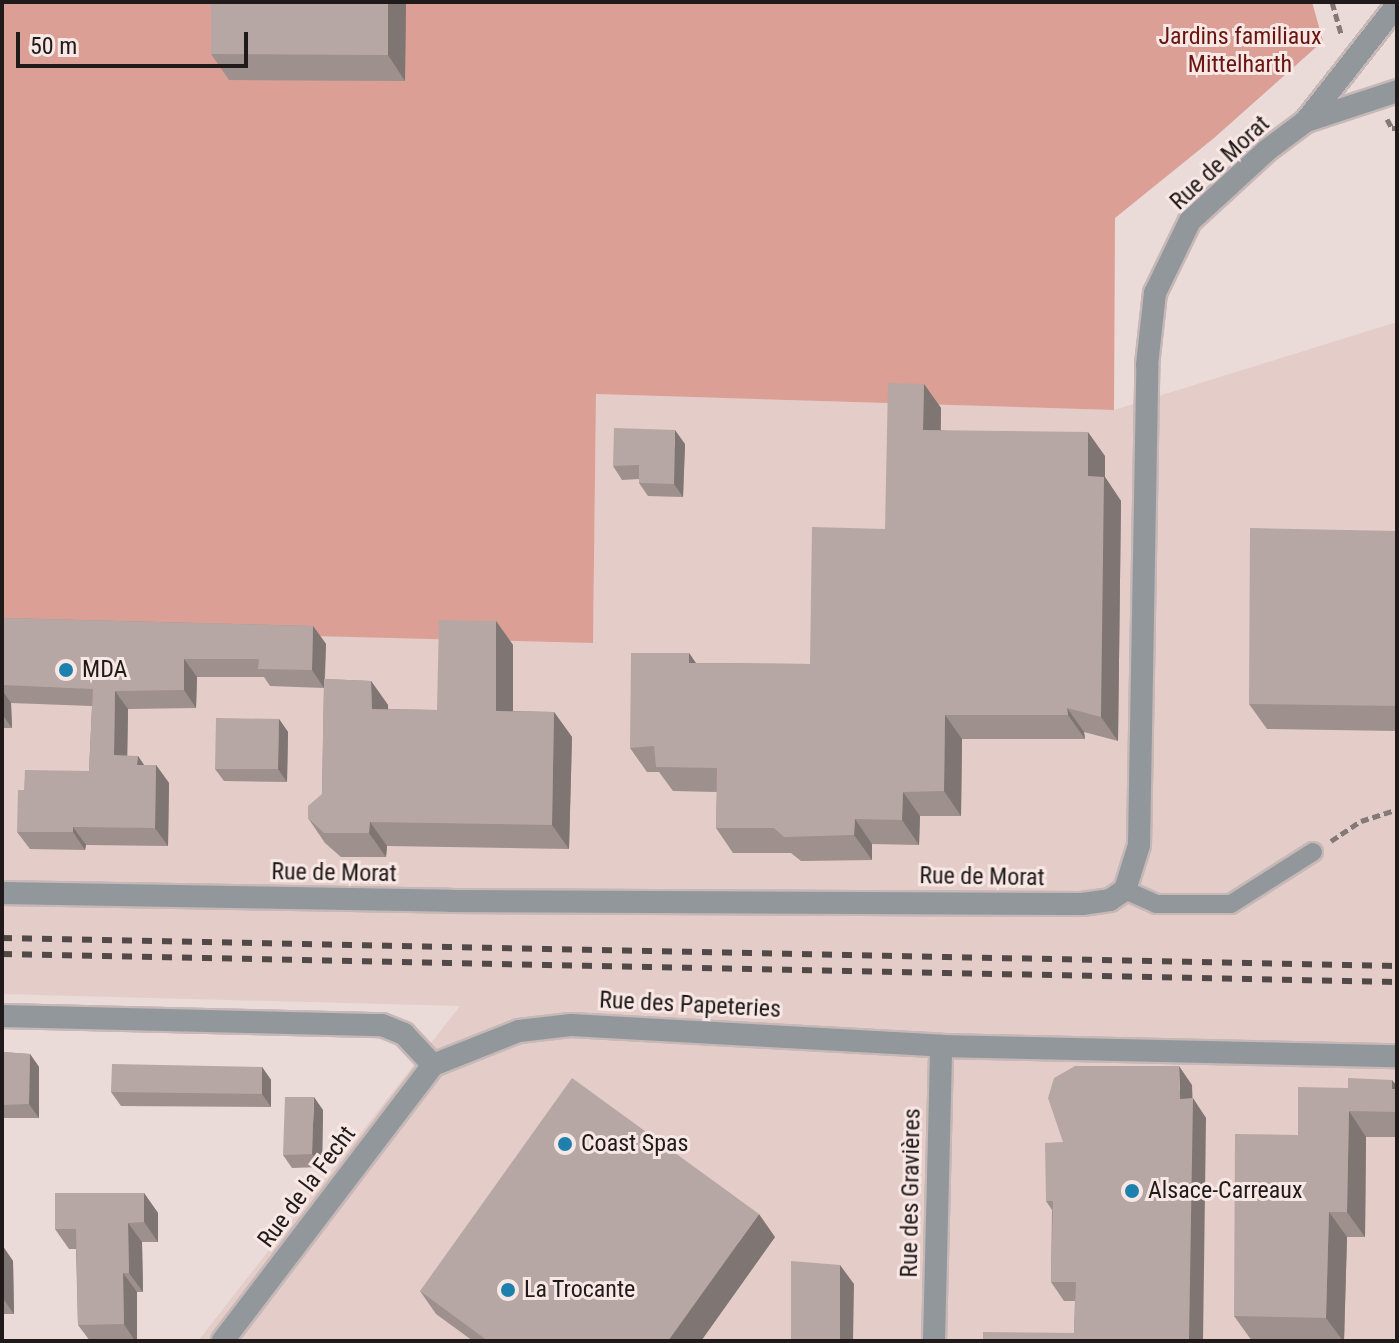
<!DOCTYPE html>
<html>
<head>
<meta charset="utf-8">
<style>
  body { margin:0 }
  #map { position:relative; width:1399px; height:1343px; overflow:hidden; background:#eadad8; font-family:"Roboto Condensed",sans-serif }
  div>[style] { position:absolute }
  .built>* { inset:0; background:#e4ccc8 }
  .green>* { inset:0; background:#db9f96 }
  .path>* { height:5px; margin-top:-2.5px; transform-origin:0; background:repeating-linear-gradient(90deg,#837977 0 8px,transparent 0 12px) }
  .roads { filter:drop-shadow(2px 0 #c6b8b6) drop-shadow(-2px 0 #c6b8b6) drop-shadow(0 2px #c6b8b6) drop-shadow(0 -2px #c6b8b6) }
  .service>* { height:18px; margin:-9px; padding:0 9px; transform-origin:9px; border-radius:9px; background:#92979b }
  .minor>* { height:22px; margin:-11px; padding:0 11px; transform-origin:11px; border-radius:11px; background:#92979b }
  .tertiary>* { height:22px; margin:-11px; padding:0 11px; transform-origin:11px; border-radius:11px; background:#92979b }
  .rail>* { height:6px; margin-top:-3px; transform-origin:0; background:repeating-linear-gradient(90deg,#514948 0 10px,transparent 0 20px) }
  .wall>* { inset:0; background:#9d908d }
  .shaded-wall>* { inset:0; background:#7f7573 }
  .building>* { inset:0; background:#b6a7a4 }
  .dots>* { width:22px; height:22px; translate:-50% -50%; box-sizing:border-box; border:4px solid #f8e8e5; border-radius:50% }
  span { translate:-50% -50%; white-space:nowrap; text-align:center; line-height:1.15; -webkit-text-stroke:6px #f8e8e5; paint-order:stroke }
  .park-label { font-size:24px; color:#691511 }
  .street-label { font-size:24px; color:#201b1a }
  .poi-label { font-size:24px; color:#201b1a }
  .left { translate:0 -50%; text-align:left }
  .frame { position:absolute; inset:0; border:4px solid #201b1a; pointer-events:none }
  .scale { position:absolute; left:16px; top:32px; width:232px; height:36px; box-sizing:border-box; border:4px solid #201b1a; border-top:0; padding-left:10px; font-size:24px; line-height:28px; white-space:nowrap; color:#201b1a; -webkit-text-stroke:6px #f8e8e5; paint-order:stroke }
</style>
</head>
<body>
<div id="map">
  <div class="built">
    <div style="clip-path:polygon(1397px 322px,1397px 1341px,198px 1341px,460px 1006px,2px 994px,2px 625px,593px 635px,596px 394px,1114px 410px)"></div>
  </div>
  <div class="green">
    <div style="clip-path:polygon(2px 2px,1312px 2px,1323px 41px,1214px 138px,1115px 218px,1114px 410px,596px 394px,593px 643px,2px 628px)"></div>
  </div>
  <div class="path">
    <div style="left:1332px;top:2px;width:33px;rotate:74deg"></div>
    <div style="left:1387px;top:119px;width:10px;rotate:61deg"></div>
    <div style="left:1392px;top:128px;width:5px"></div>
    <div style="left:1331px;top:841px;width:36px;rotate:-34deg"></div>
    <div style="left:1361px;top:821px;width:38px;rotate:-18deg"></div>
  </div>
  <div class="roads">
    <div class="service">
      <div style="left:1125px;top:890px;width:34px;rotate:24deg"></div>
      <div style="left:1156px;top:904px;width:75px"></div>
      <div style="left:1231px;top:904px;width:97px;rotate:-32.4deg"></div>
    </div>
    <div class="minor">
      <div style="left:433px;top:1065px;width:92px;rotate:-21.6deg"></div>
      <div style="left:519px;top:1031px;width:52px;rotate:-6.6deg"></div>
      <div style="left:571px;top:1025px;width:371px;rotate:3.2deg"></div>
      <div style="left:941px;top:1046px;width:456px;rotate:1.3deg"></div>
      <div style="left:934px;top:1341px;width:295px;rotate:-88.6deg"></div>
    </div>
    <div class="tertiary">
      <div style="left:1306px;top:121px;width:96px;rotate:-18.2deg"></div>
      <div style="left:2px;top:893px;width:449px;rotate:1deg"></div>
      <div style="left:451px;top:901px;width:631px;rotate:0.27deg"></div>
      <div style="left:1082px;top:904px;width:28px;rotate:-8deg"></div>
      <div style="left:1110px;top:900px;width:18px;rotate:-34deg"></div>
      <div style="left:1125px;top:890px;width:47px;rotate:-72.7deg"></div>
      <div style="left:1139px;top:845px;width:480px;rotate:-89deg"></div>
      <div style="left:1147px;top:365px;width:72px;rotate:-83.7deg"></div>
      <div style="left:1155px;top:293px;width:80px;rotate:-64.1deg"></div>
      <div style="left:1190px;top:221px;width:103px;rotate:-42.6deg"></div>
      <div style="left:1266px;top:151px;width:50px;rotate:-36.9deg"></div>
      <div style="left:1306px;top:121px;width:147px;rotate:-51.9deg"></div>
      <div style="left:2px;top:1016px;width:380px;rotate:1.4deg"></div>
      <div style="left:382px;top:1025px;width:24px;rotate:22deg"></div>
      <div style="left:404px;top:1034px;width:42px;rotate:46.9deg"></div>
      <div style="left:433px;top:1065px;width:347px;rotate:127.3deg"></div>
    </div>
  </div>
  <div class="rail">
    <div style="left:2px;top:938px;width:1395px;rotate:1.15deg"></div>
    <div style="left:2px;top:954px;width:1395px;rotate:1.15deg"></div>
  </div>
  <div class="wall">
    <div style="clip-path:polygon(406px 2px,405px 81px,229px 80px,211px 54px)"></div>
    <div style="clip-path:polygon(924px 384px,941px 408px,941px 430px,1105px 456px,1105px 477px,1121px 501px,1118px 741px,1084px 732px,1085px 739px,962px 739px,961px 816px,920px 816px,919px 845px,872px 844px,872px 860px,801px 861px,791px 853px,733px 853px,716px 828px,717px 792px,673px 791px,659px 772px,647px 772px,630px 748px,689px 653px,696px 663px,810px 664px,885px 529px)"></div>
    <div style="clip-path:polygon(685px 444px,683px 497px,648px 496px,639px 483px,639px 479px,622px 480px,613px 466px)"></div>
    <div style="clip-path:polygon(1397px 531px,1397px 731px,1267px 729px,1249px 704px)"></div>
    <div style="clip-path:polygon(2px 618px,313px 626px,326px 644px,325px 679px,371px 681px,388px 705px,388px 709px,437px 710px,496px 621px,513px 645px,513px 711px,554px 712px,572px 737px,569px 849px,387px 846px,386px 857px,341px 857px,325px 843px,308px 818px,322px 794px,324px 688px,270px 686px,264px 677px,197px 677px,196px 708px,128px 709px,127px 756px,138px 756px,144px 765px,156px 765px,169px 783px,168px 846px,86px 845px,85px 850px,30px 849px,17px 832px,24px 790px,89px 771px,92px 706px,11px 703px,12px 728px,2px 728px)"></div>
    <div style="clip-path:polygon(279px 719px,288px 732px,287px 782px,224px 781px,215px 769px)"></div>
    <div style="clip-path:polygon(2px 1052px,30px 1054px,39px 1067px,39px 1118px,2px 1118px)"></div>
    <div style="clip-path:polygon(262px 1067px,271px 1080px,271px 1107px,121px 1106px,111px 1092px)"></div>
    <div style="clip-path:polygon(1192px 1085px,1192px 1099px,1206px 1118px,1074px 1333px,1075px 1301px,1064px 1301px,1051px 1282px,1052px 1210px,1046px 1201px,1063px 1142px)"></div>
    <div style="clip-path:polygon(1397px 1086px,1397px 1137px,1366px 1137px,1365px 1237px,1347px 1237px,1344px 1341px,1252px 1341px,1234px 1316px,1298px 1135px,1348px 1088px)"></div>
    <div style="clip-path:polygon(323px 1110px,322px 1167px,292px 1168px,283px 1155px)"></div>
    <div style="clip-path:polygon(144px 1193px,158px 1213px,158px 1242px,142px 1242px,143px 1292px,137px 1292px,137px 1341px,90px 1341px,78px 1325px,76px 1249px,69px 1249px,55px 1229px)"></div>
    <div style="clip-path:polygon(775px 1237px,701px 1341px,473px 1341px,436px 1314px,420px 1291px)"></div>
    <div style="clip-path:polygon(2px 1245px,13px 1261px,14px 1314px,2px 1314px)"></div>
  </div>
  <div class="shaded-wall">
    <div style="clip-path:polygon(388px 2px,406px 2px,405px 81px,388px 55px)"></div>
    <div style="clip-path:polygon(924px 384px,941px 408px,940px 454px,923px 430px)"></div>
    <div style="clip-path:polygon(675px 430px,685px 444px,683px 497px,674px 484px)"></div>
    <div style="clip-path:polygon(1088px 432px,1105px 456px,1105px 477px,1121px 501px,1118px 741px,1101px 717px,1088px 476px)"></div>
    <div style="clip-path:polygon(496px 621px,513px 645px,513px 736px,496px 711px)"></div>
    <div style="clip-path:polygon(313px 626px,326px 644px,324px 688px,312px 670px)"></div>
    <div style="clip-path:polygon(689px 653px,706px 678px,689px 663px)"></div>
    <div style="clip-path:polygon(184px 659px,197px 677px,196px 708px,184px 690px)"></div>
    <div style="clip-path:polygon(371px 681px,388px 705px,389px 733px,372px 709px)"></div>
    <div style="clip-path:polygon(2px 690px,11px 703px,12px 728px,2px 714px)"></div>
    <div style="clip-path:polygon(115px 691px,128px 709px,127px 773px,114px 755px)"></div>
    <div style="clip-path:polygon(1067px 708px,1084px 732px,1085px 739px,1068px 715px)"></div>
    <div style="clip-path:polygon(554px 712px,572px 737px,569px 849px,552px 825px)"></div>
    <div style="clip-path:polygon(945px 715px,962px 739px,961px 816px,944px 791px)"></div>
    <div style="clip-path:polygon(279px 719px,288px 732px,287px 782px,278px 769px)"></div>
    <div style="clip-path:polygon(138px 756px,150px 774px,137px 765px)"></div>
    <div style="clip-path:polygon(156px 765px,169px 783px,168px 846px,155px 828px)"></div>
    <div style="clip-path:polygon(903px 792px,920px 816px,919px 845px,902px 820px)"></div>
    <div style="clip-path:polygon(855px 819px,872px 844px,872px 860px,854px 835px)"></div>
    <div style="clip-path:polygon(370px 822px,387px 846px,386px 857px,369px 833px)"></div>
    <div style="clip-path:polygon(73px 827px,86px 845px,85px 850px,73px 832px)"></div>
    <div style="clip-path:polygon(30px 1054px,39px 1067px,39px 1118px,29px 1104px)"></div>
    <div style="clip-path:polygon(1179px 1066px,1192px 1085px,1193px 1111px,1193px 1098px,1206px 1118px,1203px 1341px,1189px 1341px)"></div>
    <div style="clip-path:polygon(262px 1067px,271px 1080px,271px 1107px,262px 1094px)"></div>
    <div style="clip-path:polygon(1392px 1080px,1397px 1086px,1397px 1096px,1392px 1089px)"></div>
    <div style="clip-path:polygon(314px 1097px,323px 1110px,322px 1167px,312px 1154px)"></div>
    <div style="clip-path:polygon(1349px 1111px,1366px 1137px,1365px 1237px,1347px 1212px)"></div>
    <div style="clip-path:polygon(144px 1193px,158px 1213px,158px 1242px,144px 1222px)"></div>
    <div style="clip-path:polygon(1329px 1212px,1347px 1237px,1344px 1341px,1343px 1341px,1326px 1318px)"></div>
    <div style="clip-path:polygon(759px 1214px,775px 1237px,701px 1341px,668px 1341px)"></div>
    <div style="clip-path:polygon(128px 1223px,142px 1242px,143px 1292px,129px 1273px)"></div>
    <div style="clip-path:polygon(2px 1245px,13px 1261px,14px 1314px,2px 1297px)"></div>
    <div style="clip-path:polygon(840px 1265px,854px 1284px,853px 1341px,840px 1341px)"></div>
    <div style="clip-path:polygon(123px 1273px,137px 1292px,137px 1341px,135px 1341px,124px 1324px)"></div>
  </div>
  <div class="building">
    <div style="clip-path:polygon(211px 2px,388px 2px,388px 55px,211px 54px)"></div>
    <div style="clip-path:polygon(888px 383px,924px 384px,923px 430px,1088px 432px,1088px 476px,1104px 477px,1101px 717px,1067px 708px,1068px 715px,945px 715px,944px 791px,903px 792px,902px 820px,855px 819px,854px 835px,784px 837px,774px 828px,716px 828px,717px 768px,656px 767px,654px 746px,630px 748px,631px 653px,689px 653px,689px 663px,810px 664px,812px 527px,885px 529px)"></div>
    <div style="clip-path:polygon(614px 428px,675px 430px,674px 484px,639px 483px,639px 465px,613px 466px)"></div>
    <div style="clip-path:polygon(1250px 528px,1397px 531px,1397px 706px,1249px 704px)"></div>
    <div style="clip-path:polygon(2px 618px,313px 626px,312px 670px,258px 669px,259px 659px,184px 659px,184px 690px,115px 691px,114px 755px,138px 756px,137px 765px,156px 765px,155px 828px,73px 827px,73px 832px,17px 832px,18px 790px,24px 790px,25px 770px,89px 771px,93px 689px,2px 685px)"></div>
    <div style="clip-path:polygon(439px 620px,496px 621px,496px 711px,554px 712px,552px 825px,370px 822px,369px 833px,324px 833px,308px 818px,308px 806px,322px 794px,324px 679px,371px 681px,372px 709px,437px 710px)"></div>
    <div style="clip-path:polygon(216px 718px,279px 719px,278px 769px,215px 769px)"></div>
    <div style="clip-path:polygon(2px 1052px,30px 1054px,29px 1104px,2px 1105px)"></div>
    <div style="clip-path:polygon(112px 1064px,262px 1067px,262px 1094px,111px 1092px)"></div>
    <div style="clip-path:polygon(1075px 1066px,1179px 1066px,1180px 1099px,1193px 1098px,1189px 1341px,983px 1341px,983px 1332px,1074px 1333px,1076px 1282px,1051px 1282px,1053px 1201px,1046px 1201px,1045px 1143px,1063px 1142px,1048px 1098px,1054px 1078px)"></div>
    <div style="clip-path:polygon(572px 1078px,759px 1214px,668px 1341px,488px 1341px,420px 1291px)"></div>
    <div style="clip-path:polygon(1348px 1078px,1392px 1080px,1392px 1089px,1397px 1089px,1397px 1112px,1349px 1111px,1347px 1212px,1329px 1212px,1326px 1318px,1234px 1316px,1235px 1134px,1298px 1135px,1298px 1087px,1348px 1088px)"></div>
    <div style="clip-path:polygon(285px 1097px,314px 1097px,312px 1154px,283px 1155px)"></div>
    <div style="clip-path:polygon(55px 1193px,144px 1193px,144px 1222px,128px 1223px,129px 1273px,123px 1273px,124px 1324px,78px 1325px,76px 1229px,55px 1229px)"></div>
    <div style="clip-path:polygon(791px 1261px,840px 1265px,840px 1341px,791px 1341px)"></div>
  </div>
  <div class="dots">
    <div style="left:66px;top:670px;background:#1e80ac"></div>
    <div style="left:565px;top:1144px;background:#1e80ac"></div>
    <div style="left:1132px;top:1191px;background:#1e80ac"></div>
    <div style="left:508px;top:1290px;background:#1e80ac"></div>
  </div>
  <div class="park-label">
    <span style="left:1240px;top:51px">Jardins familiaux<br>Mittelharth</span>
  </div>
  <div class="street-label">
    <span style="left:1220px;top:163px;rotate:-43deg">Rue de Morat</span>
    <span style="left:334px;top:873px;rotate:1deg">Rue de Morat</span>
    <span style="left:982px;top:877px;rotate:1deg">Rue de Morat</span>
    <span style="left:690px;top:1005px;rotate:3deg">Rue des Papeteries</span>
    <span style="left:307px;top:1187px;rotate:-53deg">Rue de la Fecht</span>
    <span style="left:911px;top:1193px;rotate:-89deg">Rue des Gravières</span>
  </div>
  <div class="poi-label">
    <span class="left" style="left:82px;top:670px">MDA</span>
    <span class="left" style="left:581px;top:1144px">Coast Spas</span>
    <span class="left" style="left:1148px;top:1191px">Alsace-Carreaux</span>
    <span class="left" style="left:524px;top:1290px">La Trocante</span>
  </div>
  <div class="frame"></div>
  <div class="scale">50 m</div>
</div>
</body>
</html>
